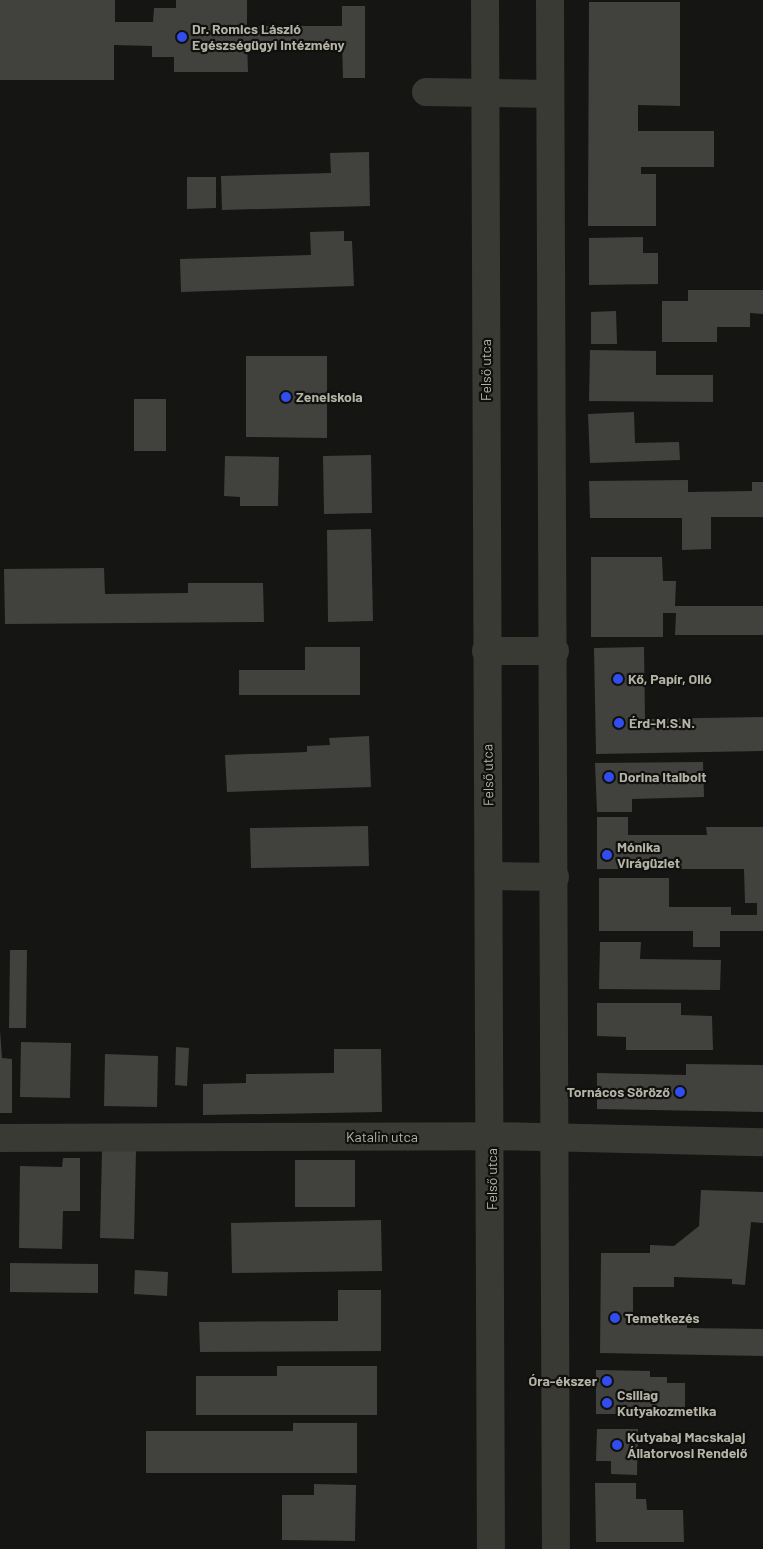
<!DOCTYPE html>
<html>
<head>
<meta charset="utf-8">
<style>
  body { margin:0 }
  #map { position:relative; width:763px; height:1549px; overflow:hidden; background:#151513; font-family:Barlow,sans-serif }
  div>[style] { position:absolute }
  .building>* { inset:0; background:#41423d }
  .minor>* { height:28px; margin:-14px; padding:0 14px; transform-origin:14px; border-radius:14px; background:#3a3a34 }
  .dots>* { width:14px; height:14px; translate:-50% -50%; box-sizing:border-box; border:2px solid #10100e; border-radius:50% }
  span { translate:-50% -50%; white-space:nowrap; text-align:center; line-height:1.15; -webkit-text-stroke:4.5px #10100e; paint-order:stroke }
  .poi-label { font-size:14px; color:#b5b3a5; font-weight:700 }
  .left { translate:0 -50%; text-align:left }
  .right { translate:-100% -50%; text-align:right }
  .street-label { font-size:14px; color:#b5b3a5 }
</style>
</head>
<body>
<div id="map">
  <div class="building">
    <div style="clip-path:polygon(0 0,115px 0,115px 22px,153px 22px,154px 8px,176px 8px,176px 0,247px 0,247px 26px,342px 26px,342px 6px,365px 6px,365px 78px,343px 78px,342px 43px,247px 43px,248px 72px,174px 72px,174px 57px,152px 57px,152px 46px,114px 45px,114px 80px,0 80px)"></div>
    <div style="clip-path:polygon(589px 2px,680px 2px,680px 106px,638px 105px,638px 131px,714px 131px,714px 167px,641px 167px,641px 174px,656px 174px,656px 226px,588px 226px)"></div>
    <div style="clip-path:polygon(369px 152px,370px 206px,222px 210px,221px 176px,331px 173px,330px 153px)"></div>
    <div style="clip-path:polygon(187px 177px,216px 177px,216px 208px,187px 209px)"></div>
    <div style="clip-path:polygon(344px 231px,344px 241px,352px 241px,354px 286px,181px 292px,180px 259px,311px 255px,310px 232px)"></div>
    <div style="clip-path:polygon(643px 237px,643px 253px,658px 253px,658px 284px,589px 285px,589px 238px)"></div>
    <div style="clip-path:polygon(688px 290px,763px 290px,763px 314px,750px 313px,750px 327px,717px 327px,717px 342px,662px 342px,662px 301px,688px 301px)"></div>
    <div style="clip-path:polygon(616px 311px,617px 344px,591px 344px,591px 312px)"></div>
    <div style="clip-path:polygon(590px 350px,656px 351px,656px 375px,713px 375px,713px 402px,589px 401px)"></div>
    <div style="clip-path:polygon(246px 356px,327px 356px,327px 438px,246px 437px)"></div>
    <div style="clip-path:polygon(134px 399px,166px 399px,166px 451px,134px 451px)"></div>
    <div style="clip-path:polygon(634px 412px,635px 443px,679px 442px,680px 460px,590px 463px,588px 414px)"></div>
    <div style="clip-path:polygon(371px 455px,372px 513px,324px 514px,323px 456px)"></div>
    <div style="clip-path:polygon(225px 456px,279px 457px,278px 506px,240px 506px,240px 497px,224px 496px)"></div>
    <div style="clip-path:polygon(688px 480px,688px 492px,752px 491px,752px 482px,763px 482px,763px 517px,711px 517px,711px 549px,682px 550px,682px 518px,590px 518px,589px 481px)"></div>
    <div style="clip-path:polygon(371px 529px,373px 621px,328px 622px,327px 530px)"></div>
    <div style="clip-path:polygon(591px 557px,662px 557px,663px 581px,676px 581px,675px 606px,763px 606px,763px 635px,675px 635px,676px 613px,663px 613px,663px 637px,591px 637px)"></div>
    <div style="clip-path:polygon(104px 568px,105px 594px,188px 593px,188px 583px,263px 583px,264px 622px,5px 624px,4px 569px)"></div>
    <div style="clip-path:polygon(305px 647px,360px 647px,360px 695px,239px 695px,239px 670px,305px 670px)"></div>
    <div style="clip-path:polygon(644px 647px,645px 719px,763px 717px,763px 751px,596px 754px,594px 648px)"></div>
    <div style="clip-path:polygon(369px 736px,371px 787px,227px 792px,225px 755px,307px 752px,307px 746px,330px 745px,329px 738px)"></div>
    <div style="clip-path:polygon(703px 762px,704px 797px,632px 799px,632px 812px,597px 812px,595px 763px)"></div>
    <div style="clip-path:polygon(597px 817px,628px 817px,628px 835px,707px 835px,706px 827px,763px 827px,763px 931px,720px 931px,720px 947px,693px 947px,693px 931px,599px 931px,599px 878px,669px 878px,669px 907px,731px 907px,731px 915px,757px 915px,757px 903px,745px 903px,744px 869px,597px 869px)"></div>
    <div style="clip-path:polygon(368px 826px,369px 866px,251px 868px,250px 828px)"></div>
    <div style="clip-path:polygon(600px 942px,641px 942px,640px 959px,721px 960px,720px 990px,599px 989px)"></div>
    <div style="clip-path:polygon(10px 950px,27px 950px,26px 1028px,9px 1028px)"></div>
    <div style="clip-path:polygon(597px 1003px,681px 1003px,681px 1015px,712px 1016px,713px 1050px,626px 1050px,626px 1037px,597px 1036px)"></div>
    <div style="clip-path:polygon(0 1030px,2px 1058px,12px 1059px,12px 1113px,0 1113px)"></div>
    <div style="clip-path:polygon(21px 1042px,71px 1043px,70px 1098px,20px 1097px)"></div>
    <div style="clip-path:polygon(176px 1047px,189px 1048px,187px 1086px,175px 1085px)"></div>
    <div style="clip-path:polygon(334px 1049px,381px 1049px,382px 1112px,203px 1115px,203px 1084px,246px 1083px,246px 1074px,334px 1073px)"></div>
    <div style="clip-path:polygon(105px 1054px,158px 1056px,157px 1107px,104px 1106px)"></div>
    <div style="clip-path:polygon(686px 1064px,763px 1065px,763px 1112px,597px 1109px,597px 1073px,686px 1075px)"></div>
    <div style="clip-path:polygon(102px 1150px,136px 1151px,134px 1239px,100px 1238px)"></div>
    <div style="clip-path:polygon(63px 1158px,80px 1158px,80px 1211px,63px 1211px,62px 1249px,19px 1248px,20px 1166px,62px 1167px)"></div>
    <div style="clip-path:polygon(295px 1160px,355px 1160px,355px 1207px,295px 1207px)"></div>
    <div style="clip-path:polygon(701px 1190px,763px 1192px,763px 1223px,751px 1222px,745px 1285px,732px 1284px,732px 1279px,674px 1277px,674px 1287px,633px 1287px,633px 1320px,687px 1321px,687px 1328px,763px 1329px,763px 1356px,600px 1353px,601px 1253px,650px 1253px,650px 1245px,674px 1246px,699px 1226px)"></div>
    <div style="clip-path:polygon(381px 1220px,382px 1271px,232px 1273px,231px 1223px)"></div>
    <div style="clip-path:polygon(10px 1263px,98px 1264px,98px 1293px,10px 1292px)"></div>
    <div style="clip-path:polygon(135px 1270px,168px 1272px,167px 1296px,134px 1294px)"></div>
    <div style="clip-path:polygon(338px 1290px,381px 1290px,381px 1351px,200px 1352px,199px 1322px,338px 1321px)"></div>
    <div style="clip-path:polygon(277px 1366px,377px 1366px,377px 1415px,196px 1415px,196px 1376px,277px 1376px)"></div>
    <div style="clip-path:polygon(596px 1370px,650px 1371px,650px 1377px,667px 1377px,667px 1383px,685px 1383px,685px 1414px,596px 1414px)"></div>
    <div style="clip-path:polygon(293px 1423px,357px 1423px,357px 1473px,146px 1473px,146px 1431px,293px 1431px)"></div>
    <div style="clip-path:polygon(597px 1429px,638px 1429px,637px 1475px,611px 1474px,611px 1461px,596px 1461px)"></div>
    <div style="clip-path:polygon(595px 1483px,636px 1483px,636px 1499px,646px 1499px,647px 1510px,683px 1510px,684px 1542px,596px 1542px)"></div>
    <div style="clip-path:polygon(314px 1484px,356px 1485px,355px 1541px,282px 1540px,282px 1495px,314px 1495px)"></div>
  </div>
  <div class="minor">
    <div style="left:485px;top:0;width:1549px;rotate:89.78deg"></div>
    <div style="left:550px;top:0;width:1549px;rotate:89.78deg"></div>
    <div style="left:426px;top:92px;width:124px;rotate:0.9deg"></div>
    <div style="left:486px;top:651px;width:69px"></div>
    <div style="left:489px;top:876px;width:66px;rotate:0.9deg"></div>
    <div style="left:0;top:1138px;width:492px;rotate:-0.2deg"></div>
    <div style="left:492px;top:1136px;width:271px;rotate:1.3deg"></div>
  </div>
  <div class="dots">
    <div style="left:182px;top:37px;background:#314cef"></div>
    <div style="left:286px;top:397px;background:#314cef"></div>
    <div style="left:618px;top:679px;background:#314cef"></div>
    <div style="left:619px;top:723px;background:#314cef"></div>
    <div style="left:609px;top:777px;background:#314cef"></div>
    <div style="left:607px;top:855px;background:#314cef"></div>
    <div style="left:680px;top:1092px;background:#314cef"></div>
    <div style="left:615px;top:1318px;background:#314cef"></div>
    <div style="left:607px;top:1381px;background:#314cef"></div>
    <div style="left:607px;top:1403px;background:#314cef"></div>
    <div style="left:617px;top:1445px;background:#314cef"></div>
  </div>
  <div class="poi-label">
    <span class="left" style="left:192px;top:37px">Dr. Romics László<br>Egészségügyi Intézmény</span>
    <span class="left" style="left:296px;top:397px">Zeneiskola</span>
    <span class="left" style="left:628px;top:679px">Kő, Papír, Olló</span>
    <span class="left" style="left:629px;top:723px">Érd-M.S.N.</span>
    <span class="left" style="left:619px;top:777px">Dorina Italbolt</span>
    <span class="left" style="left:617px;top:855px">Mónika<br>Virágüzlet</span>
    <span class="right" style="left:670px;top:1092px">Tornácos Söröző</span>
    <span class="left" style="left:625px;top:1318px">Temetkezés</span>
    <span class="right" style="left:597px;top:1381px">Óra-ékszer</span>
    <span class="left" style="left:617px;top:1403px">Csillag<br>Kutyakozmetika</span>
    <span class="left" style="left:627px;top:1445px">Kutyabaj Macskajaj<br>Állatorvosi Rendelő</span>
  </div>
  <div class="street-label">
    <span style="left:486px;top:370px;rotate:-90deg">Felső utca</span>
    <span style="left:488px;top:775px;rotate:-91deg">Felső utca</span>
    <span style="left:382px;top:1137px">Katalin utca</span>
    <span style="left:492px;top:1179px;rotate:-90deg">Felső utca</span>
  </div>
</div>
</body>
</html>
